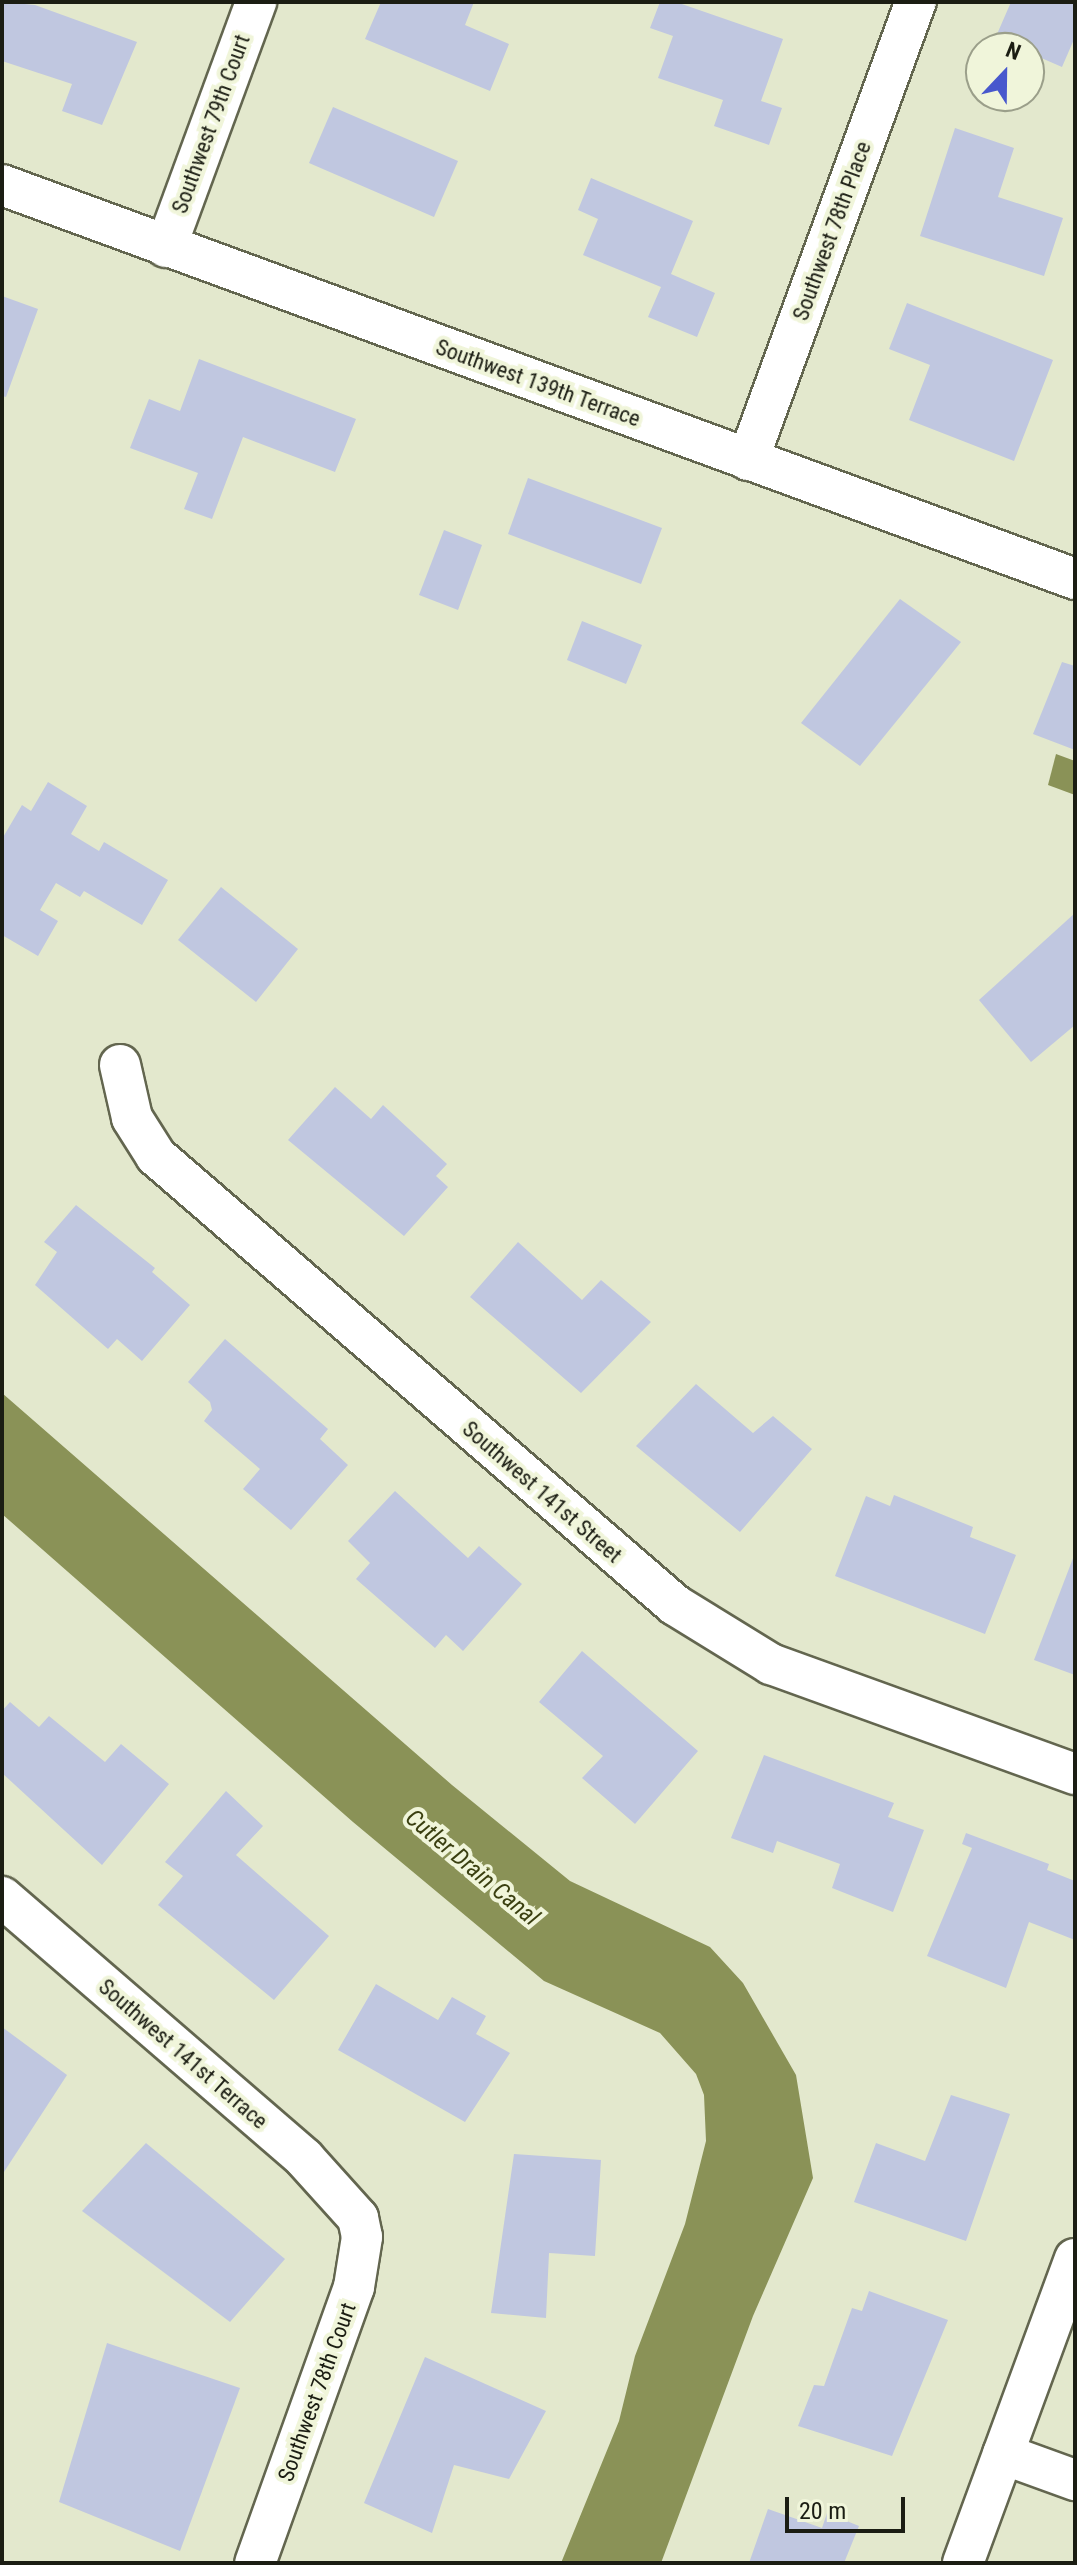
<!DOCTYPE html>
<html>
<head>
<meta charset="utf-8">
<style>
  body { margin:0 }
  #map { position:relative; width:1077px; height:2565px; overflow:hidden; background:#e3e8cd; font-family:"Roboto Condensed",sans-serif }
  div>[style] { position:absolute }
  .water>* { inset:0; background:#8a9257 }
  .building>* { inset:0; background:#c0c7e0 }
  .roads { filter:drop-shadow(2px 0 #63664f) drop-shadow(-2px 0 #63664f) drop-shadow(0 2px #63664f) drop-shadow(0 -2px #63664f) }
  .minor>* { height:40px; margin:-20px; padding:0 20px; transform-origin:20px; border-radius:20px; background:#fff }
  span { translate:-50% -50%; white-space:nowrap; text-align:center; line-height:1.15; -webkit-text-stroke:8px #f0f5da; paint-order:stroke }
  .street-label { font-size:22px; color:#1b1d13 }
  .water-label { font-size:24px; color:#3a3f10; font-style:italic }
  .frame { position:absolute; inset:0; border:4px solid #1b1d13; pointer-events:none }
  .north { position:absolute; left:965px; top:32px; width:80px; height:80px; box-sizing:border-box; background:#f0f5da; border:2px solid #9b9f8a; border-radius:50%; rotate:22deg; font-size:22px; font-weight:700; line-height:32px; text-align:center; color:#1b1d13 }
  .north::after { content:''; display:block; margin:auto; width:28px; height:36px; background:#4858cd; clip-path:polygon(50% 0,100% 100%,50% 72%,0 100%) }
  .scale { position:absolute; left:785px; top:2497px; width:120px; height:36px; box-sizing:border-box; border:4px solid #1b1d13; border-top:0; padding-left:10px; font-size:24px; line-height:28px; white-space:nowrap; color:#1b1d13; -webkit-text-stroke:6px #f0f5da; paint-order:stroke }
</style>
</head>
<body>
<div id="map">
  <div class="water">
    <div style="clip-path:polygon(1056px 754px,1075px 761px,1075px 795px,1048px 785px)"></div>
    <div style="clip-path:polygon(2px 1393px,452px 1785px,570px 1881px,710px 1947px,743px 1983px,796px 2075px,813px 2178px,753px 2316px,661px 2563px,561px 2563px,619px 2421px,635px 2356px,685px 2224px,706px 2141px,704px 2095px,696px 2074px,660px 2033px,544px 1981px,353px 1822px,2px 1514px)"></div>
  </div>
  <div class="building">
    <div style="clip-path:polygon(4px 2px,35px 5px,137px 42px,102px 125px,62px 111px,72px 84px,2px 61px)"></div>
    <div style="clip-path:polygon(381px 2px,474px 2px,465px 25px,509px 44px,490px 91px,365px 39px)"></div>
    <div style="clip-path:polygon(660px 2px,676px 2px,783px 39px,761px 101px,782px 108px,769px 145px,714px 126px,723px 100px,658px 78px,673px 36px,650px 28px)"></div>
    <div style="clip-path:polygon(1011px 2px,1075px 2px,1075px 37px,1062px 67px,1039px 57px,1029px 80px,1029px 48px,991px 48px)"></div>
    <div style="clip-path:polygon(333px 107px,458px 161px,434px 217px,309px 163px)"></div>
    <div style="clip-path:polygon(955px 128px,1014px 148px,998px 197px,1063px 218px,1044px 276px,920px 236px)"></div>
    <div style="clip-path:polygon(591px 178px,693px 221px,671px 274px,715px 293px,697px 337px,648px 317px,661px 287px,583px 255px,598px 219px,578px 210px)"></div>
    <div style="clip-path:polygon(2px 296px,38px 309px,6px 397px,2px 396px)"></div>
    <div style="clip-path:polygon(907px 303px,1053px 360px,1014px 461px,909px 420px,930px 365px,889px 349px)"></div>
    <div style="clip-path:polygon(199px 359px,356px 419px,335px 472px,243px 437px,212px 519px,184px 509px,198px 473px,130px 448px,149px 399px,180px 411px)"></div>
    <div style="clip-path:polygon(528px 478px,662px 528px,641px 584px,508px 534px)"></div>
    <div style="clip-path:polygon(444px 530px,482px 545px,458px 610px,419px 595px)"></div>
    <div style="clip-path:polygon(900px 599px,961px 642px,860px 766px,801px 723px)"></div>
    <div style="clip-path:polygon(582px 621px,642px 645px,626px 684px,567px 660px)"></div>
    <div style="clip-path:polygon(1062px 662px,1075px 666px,1075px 750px,1033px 734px)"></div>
    <div style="clip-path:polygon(48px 782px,87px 806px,71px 834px,99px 851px,104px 842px,168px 880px,142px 925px,84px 891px,80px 897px,56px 883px,40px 910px,58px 921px,38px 956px,2px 935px,2px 839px,22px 805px,31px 811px)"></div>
    <div style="clip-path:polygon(221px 887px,298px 949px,256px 1002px,178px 940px)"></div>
    <div style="clip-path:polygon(1075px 913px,1075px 1025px,1031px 1062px,979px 1000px)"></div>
    <div style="clip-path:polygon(335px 1087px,371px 1119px,383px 1105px,447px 1164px,436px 1176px,448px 1187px,404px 1236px,288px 1140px)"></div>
    <div style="clip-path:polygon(76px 1205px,155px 1268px,152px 1272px,190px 1305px,142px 1361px,117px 1339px,108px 1349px,35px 1285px,57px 1252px,44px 1242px)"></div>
    <div style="clip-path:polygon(518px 1242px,582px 1300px,601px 1280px,651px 1322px,581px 1393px,470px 1297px)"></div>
    <div style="clip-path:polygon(225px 1339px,328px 1429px,320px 1439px,348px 1465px,291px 1530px,243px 1489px,260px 1469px,204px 1421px,212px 1410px,210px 1402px,188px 1382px)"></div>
    <div style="clip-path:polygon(696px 1384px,753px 1433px,773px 1416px,812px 1449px,740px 1532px,636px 1446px)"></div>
    <div style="clip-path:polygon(395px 1491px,468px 1558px,479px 1546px,522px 1584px,463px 1651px,446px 1635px,435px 1648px,356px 1579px,370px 1563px,348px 1541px)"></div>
    <div style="clip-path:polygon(894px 1495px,973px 1527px,970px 1537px,1016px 1555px,985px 1634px,835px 1576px,866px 1496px,890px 1506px)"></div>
    <div style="clip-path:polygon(1075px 1553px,1075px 1675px,1034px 1660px)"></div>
    <div style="clip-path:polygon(582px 1651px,698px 1751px,635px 1824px,582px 1778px,603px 1756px,539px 1702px)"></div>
    <div style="clip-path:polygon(10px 1702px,39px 1727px,49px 1716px,105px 1762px,121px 1744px,169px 1784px,102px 1865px,2px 1773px,2px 1711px)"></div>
    <div style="clip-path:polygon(764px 1755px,894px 1803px,888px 1817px,924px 1830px,893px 1912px,832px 1888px,840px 1864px,777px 1841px,773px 1853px,731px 1838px)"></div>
    <div style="clip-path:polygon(226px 1791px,263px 1826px,236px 1855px,329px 1936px,274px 2000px,158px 1905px,183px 1876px,165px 1862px)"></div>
    <div style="clip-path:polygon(966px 1833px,1049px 1864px,1047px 1870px,1075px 1881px,1075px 1940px,1029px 1922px,1006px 1988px,927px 1956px,972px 1848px,962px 1844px)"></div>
    <div style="clip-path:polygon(376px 1984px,438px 2020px,452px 1997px,486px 2016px,476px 2034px,510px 2053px,465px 2122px,338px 2050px)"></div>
    <div style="clip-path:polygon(2px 2027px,67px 2075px,2px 2175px)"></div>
    <div style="clip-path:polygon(951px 2095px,1010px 2114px,966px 2241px,854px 2202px,876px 2143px,925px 2161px)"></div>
    <div style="clip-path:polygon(146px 2143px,285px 2259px,230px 2322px,82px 2211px)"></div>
    <div style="clip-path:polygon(514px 2154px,601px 2160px,595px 2256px,549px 2253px,546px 2318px,491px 2313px)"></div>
    <div style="clip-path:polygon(869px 2291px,948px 2320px,892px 2456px,798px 2426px,814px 2385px,824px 2386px,852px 2308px,862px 2311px)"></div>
    <div style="clip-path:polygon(107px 2343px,240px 2388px,180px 2551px,59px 2502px)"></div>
    <div style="clip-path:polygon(425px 2357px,546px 2411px,509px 2479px,454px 2465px,432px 2533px,364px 2503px)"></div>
    <div style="clip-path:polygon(768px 2509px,822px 2528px,827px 2513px,859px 2526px,844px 2563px,749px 2563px)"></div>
  </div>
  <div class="roads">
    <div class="minor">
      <div style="left:2px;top:185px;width:1143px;rotate:20.16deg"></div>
      <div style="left:166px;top:247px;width:261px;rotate:-69.8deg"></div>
      <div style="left:748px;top:460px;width:488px;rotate:-69.9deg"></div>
      <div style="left:120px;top:1065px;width:54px;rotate:77.2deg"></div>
      <div style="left:132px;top:1118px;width:45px;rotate:57.7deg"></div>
      <div style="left:156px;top:1156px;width:686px;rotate:40.86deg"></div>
      <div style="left:675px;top:1605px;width:113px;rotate:31.6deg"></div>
      <div style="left:771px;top:1664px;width:323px;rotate:19.9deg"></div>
      <div style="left:2px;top:1897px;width:399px;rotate:40.8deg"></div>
      <div style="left:304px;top:2158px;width:81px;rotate:48deg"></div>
      <div style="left:358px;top:2218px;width:19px;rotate:78deg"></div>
      <div style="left:362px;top:2237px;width:51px;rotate:99.1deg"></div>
      <div style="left:354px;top:2287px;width:293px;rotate:109.7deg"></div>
      <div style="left:1003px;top:2454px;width:77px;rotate:19.9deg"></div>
      <div style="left:963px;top:2563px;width:324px;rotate:-69.8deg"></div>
    </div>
  </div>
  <div class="street-label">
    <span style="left:211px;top:124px;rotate:-70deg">Southwest 79th Court</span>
    <span style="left:832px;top:231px;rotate:-70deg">Southwest 78th Place</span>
    <span style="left:538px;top:383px;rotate:20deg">Southwest 139th Terrace</span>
    <span style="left:542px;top:1492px;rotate:41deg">Southwest 141st Street</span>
    <span style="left:183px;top:2054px;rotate:41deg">Southwest 141st Terrace</span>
    <span style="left:317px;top:2392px;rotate:-70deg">Southwest 78th Court</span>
  </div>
  <div class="water-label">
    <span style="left:472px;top:1868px;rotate:40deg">Cutler Drain Canal</span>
  </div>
  <div class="frame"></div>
  <div class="north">N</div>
  <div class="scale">20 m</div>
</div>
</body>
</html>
